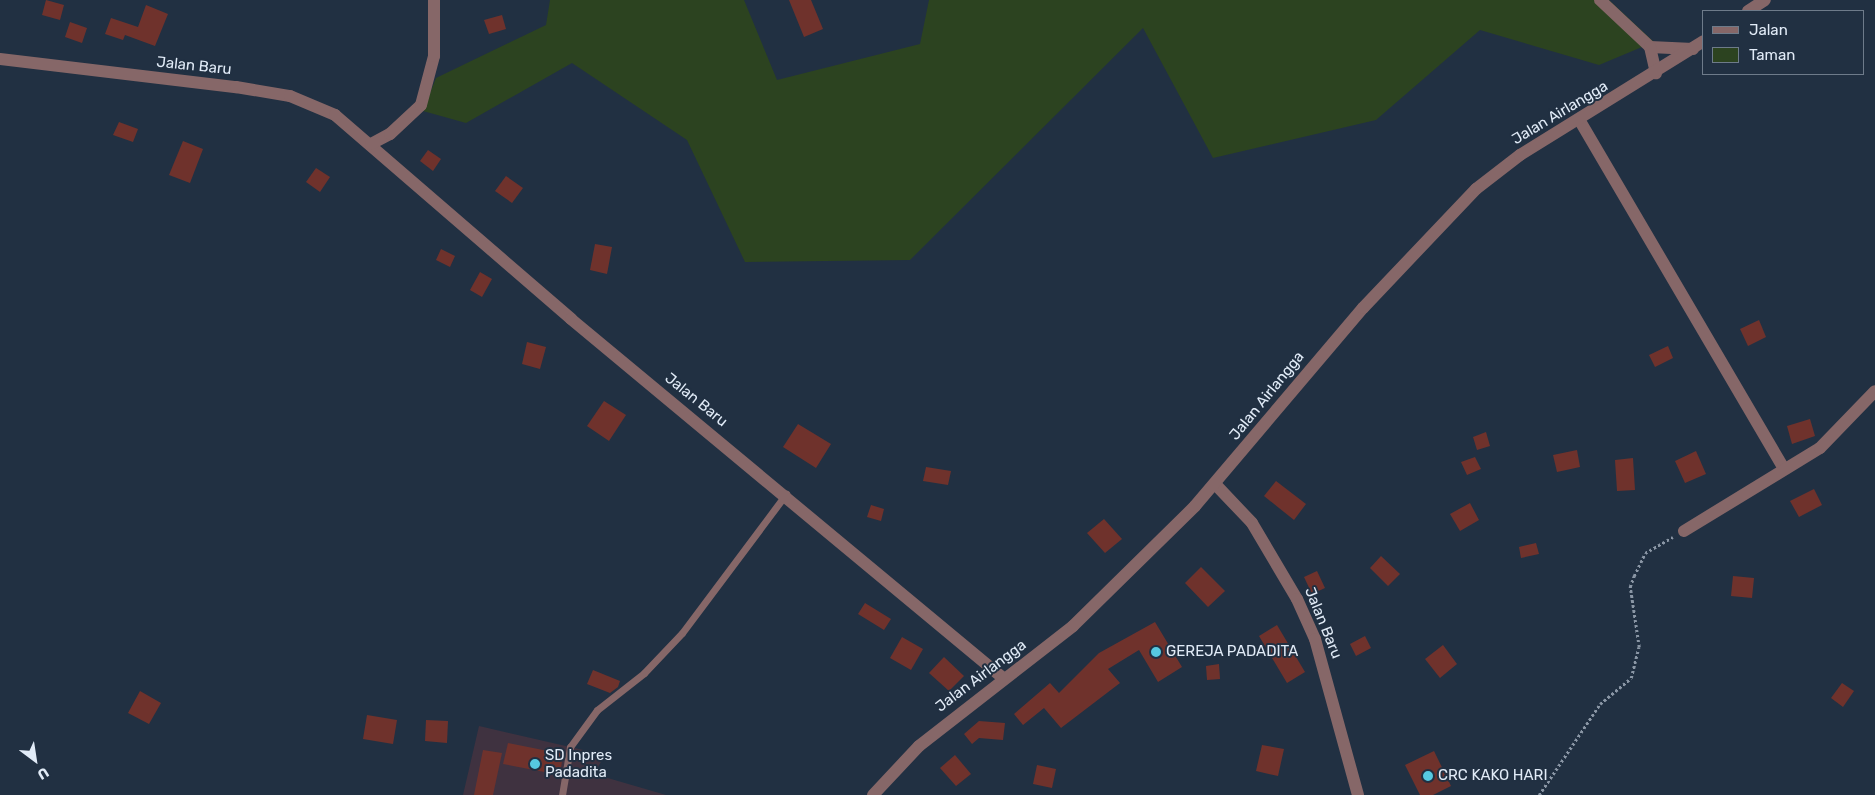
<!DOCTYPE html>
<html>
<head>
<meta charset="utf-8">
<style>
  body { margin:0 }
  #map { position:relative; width:1875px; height:795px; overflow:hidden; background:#213042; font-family:Rubik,sans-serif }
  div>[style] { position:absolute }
  .education>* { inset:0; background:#3f3240 }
  .green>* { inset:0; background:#2c4320 }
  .building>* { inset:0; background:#6f322c }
  .path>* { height:2.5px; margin-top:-1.25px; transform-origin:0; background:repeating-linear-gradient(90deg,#8a96a5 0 2.5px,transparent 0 5px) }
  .lane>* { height:7px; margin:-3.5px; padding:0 3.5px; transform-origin:3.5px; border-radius:3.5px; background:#866768 }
  .street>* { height:12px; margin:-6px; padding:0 6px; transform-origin:6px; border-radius:6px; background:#866768 }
  .dots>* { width:14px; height:14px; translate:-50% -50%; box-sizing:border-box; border:2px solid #213042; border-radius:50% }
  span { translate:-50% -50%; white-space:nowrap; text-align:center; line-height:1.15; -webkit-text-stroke:4px #213042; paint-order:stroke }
  .street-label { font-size:15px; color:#e1ebf7 }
  .poi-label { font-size:15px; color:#e1ebf7 }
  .left { translate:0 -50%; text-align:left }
  .legend { position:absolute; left:1702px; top:10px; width:162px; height:65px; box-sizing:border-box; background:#213042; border:1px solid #6e7b8a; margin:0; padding:6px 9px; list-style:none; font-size:15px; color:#e1ebf7 }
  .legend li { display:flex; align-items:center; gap:10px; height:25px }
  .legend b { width:25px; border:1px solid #6e7b8a }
  .north { position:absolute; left:10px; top:735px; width:50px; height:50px; -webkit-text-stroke:4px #213042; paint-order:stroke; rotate:149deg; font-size:14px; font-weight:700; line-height:20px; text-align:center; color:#e1ebf7 }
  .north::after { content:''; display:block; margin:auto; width:18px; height:22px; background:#e1ebf7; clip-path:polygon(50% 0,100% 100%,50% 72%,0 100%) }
</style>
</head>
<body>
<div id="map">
  <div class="education">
    <div style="clip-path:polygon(479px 726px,605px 755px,594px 774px,666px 795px,463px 795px)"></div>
  </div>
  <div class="green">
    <div style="clip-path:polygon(550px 0,744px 0,777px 80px,920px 44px,929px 0,1609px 0,1654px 42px,1599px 65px,1480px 30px,1376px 120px,1213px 158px,1143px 28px,910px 260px,745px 262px,687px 140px,572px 63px,466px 123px,423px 111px,436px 78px,546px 25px)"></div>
  </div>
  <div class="building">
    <div style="clip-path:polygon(46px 0,64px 5px,60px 20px,42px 15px)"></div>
    <div style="clip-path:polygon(789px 0,811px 0,823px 29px,804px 37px)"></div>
    <div style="clip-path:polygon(146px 5px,168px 14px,155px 46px,125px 35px,123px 40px,105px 34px,111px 18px,138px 27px)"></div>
    <div style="clip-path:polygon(502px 15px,506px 29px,489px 34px,484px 20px)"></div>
    <div style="clip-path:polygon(70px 22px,87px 28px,82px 43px,65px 37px)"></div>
    <div style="clip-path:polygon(119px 122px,138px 129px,133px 142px,113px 135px)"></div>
    <div style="clip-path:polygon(183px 141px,203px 149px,190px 183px,169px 175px)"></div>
    <div style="clip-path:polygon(428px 150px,441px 159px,433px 171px,420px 161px)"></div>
    <div style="clip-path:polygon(316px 168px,330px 177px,320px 192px,306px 182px)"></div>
    <div style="clip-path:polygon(506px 176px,523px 188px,512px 203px,495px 191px)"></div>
    <div style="clip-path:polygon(595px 244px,612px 247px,607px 274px,590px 270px)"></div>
    <div style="clip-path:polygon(441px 249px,455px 256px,450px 267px,436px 260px)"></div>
    <div style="clip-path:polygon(480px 272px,492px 279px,482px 297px,470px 290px)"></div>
    <div style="clip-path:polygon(1759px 320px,1766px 337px,1748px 346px,1740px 329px)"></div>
    <div style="clip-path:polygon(527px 342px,546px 347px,540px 369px,522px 364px)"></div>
    <div style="clip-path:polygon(1668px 346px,1673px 358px,1655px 367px,1649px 355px)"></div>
    <div style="clip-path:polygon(604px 401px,626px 415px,609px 441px,587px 426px)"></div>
    <div style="clip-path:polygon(1810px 419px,1815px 436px,1792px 444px,1787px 426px)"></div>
    <div style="clip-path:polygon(798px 424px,831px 444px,816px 468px,783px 447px)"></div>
    <div style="clip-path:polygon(1486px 432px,1490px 446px,1477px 450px,1473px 437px)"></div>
    <div style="clip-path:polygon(1577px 450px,1580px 467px,1557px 472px,1553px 455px)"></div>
    <div style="clip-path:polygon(1696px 451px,1706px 474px,1685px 483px,1675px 461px)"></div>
    <div style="clip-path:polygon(1475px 457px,1481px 469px,1467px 475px,1461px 462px)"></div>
    <div style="clip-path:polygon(1633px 458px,1635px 490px,1617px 491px,1615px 460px)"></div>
    <div style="clip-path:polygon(926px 467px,951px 471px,948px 485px,923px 481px)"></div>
    <div style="clip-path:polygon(1276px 481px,1306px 504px,1294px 520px,1264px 496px)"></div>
    <div style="clip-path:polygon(1814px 489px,1822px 505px,1799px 517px,1790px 501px)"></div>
    <div style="clip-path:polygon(1470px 503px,1479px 520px,1460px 531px,1450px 514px)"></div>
    <div style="clip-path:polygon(871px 505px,884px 509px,881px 521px,867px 517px)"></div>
    <div style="clip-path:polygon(1104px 519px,1122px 539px,1105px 553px,1087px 533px)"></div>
    <div style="clip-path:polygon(1536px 543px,1539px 554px,1521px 558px,1519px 547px)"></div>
    <div style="clip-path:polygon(1381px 556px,1400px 574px,1388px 586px,1370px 568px)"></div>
    <div style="clip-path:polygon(1201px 567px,1225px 591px,1208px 607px,1185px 583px)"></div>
    <div style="clip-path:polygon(1317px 571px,1325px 588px,1312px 594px,1304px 577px)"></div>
    <div style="clip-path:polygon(1733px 576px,1754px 578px,1752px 598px,1731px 596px)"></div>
    <div style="clip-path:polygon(865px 603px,891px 619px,884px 630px,858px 614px)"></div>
    <div style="clip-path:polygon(1155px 622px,1182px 667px,1158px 682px,1139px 650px,1108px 669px,1120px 683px,1061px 728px,1044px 708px,1023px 725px,1014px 714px,1050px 683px,1059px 693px,1099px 653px)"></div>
    <div style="clip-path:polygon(1277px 625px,1305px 672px,1287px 683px,1259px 636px)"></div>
    <div style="clip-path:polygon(1365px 636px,1371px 648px,1356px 656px,1350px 644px)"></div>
    <div style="clip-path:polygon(902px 637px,923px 649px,911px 670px,890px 658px)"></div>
    <div style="clip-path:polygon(1443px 645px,1457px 664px,1440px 678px,1425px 659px)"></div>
    <div style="clip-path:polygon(944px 657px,964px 676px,949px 691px,929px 673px)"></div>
    <div style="clip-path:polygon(1219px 664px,1220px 679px,1207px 680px,1206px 666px)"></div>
    <div style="clip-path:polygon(593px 670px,620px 681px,618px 687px,610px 693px,587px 684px)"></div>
    <div style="clip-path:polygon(1842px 683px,1854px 691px,1843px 707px,1831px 698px)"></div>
    <div style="clip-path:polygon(140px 691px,161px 703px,149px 724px,128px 713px)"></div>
    <div style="clip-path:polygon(367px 715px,397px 720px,393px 744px,363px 739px)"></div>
    <div style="clip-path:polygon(426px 720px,448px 721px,447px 743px,425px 741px)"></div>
    <div style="clip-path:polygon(979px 721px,1005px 723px,1003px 740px,979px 738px,972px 744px,964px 734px)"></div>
    <div style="clip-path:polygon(508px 743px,563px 754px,560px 775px,503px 764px)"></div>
    <div style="clip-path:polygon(1262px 745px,1284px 749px,1278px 776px,1256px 771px)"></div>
    <div style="clip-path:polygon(483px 750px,502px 753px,493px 795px,474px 795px)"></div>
    <div style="clip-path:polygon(1434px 751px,1451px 786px,1433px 795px,1420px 795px,1405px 765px)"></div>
    <div style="clip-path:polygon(955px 755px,971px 774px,956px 786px,940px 768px)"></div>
    <div style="clip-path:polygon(1037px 765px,1056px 769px,1052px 788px,1033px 784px)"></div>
  </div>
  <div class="path">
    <div style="left:1539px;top:795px;width:110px;rotate:-56.2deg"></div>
    <div style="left:1600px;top:704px;width:40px;rotate:-40deg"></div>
    <div style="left:1631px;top:678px;width:32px;rotate:-76deg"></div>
    <div style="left:1639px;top:647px;width:61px;rotate:-98.5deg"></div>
    <div style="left:1630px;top:587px;width:12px;rotate:-70deg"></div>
    <div style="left:1634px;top:576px;width:25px;rotate:-64deg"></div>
    <div style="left:1645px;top:553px;width:32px;rotate:-30deg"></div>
  </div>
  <div class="lane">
    <div style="left:562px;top:795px;width:49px;rotate:-80.5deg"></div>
    <div style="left:570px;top:747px;width:46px;rotate:-53.9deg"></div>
    <div style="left:597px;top:710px;width:60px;rotate:-38.2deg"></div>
    <div style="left:644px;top:673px;width:55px;rotate:-46.5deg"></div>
    <div style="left:682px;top:633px;width:174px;rotate:-53.2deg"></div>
  </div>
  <div class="street">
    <div style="left:1600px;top:0;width:69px;rotate:43.2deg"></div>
    <div style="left:1748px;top:11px;width:20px;rotate:-33deg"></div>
    <div style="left:1650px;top:47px;width:43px;rotate:2.7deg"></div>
    <div style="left:1650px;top:47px;width:27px;rotate:77deg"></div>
    <div style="left:0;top:59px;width:238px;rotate:6.8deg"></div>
    <div style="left:236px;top:87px;width:55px;rotate:9.5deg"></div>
    <div style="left:290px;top:96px;width:49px;rotate:22.9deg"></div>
    <div style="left:335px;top:115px;width:312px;rotate:40.8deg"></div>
    <div style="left:571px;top:319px;width:562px;rotate:39.73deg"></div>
    <div style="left:1580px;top:121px;width:403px;rotate:59.6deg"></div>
    <div style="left:371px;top:144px;width:21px;rotate:-28deg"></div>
    <div style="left:390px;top:134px;width:42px;rotate:-43.1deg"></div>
    <div style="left:421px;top:105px;width:51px;rotate:-75.1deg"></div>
    <div style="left:434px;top:56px;width:56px;rotate:-90deg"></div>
    <div style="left:1216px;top:485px;width:52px;rotate:46.5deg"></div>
    <div style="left:1252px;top:523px;width:88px;rotate:59.4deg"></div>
    <div style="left:1297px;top:599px;width:44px;rotate:65.8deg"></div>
    <div style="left:1315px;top:639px;width:162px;rotate:74.6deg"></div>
    <div style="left:1684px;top:531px;width:159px;rotate:-31.4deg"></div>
    <div style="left:1820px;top:448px;width:79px;rotate:-46deg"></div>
    <div style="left:873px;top:795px;width:67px;rotate:-46.8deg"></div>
    <div style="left:919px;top:746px;width:195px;rotate:-37.9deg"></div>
    <div style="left:1073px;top:626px;width:171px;rotate:-44.5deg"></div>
    <div style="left:1195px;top:506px;width:260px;rotate:-49.7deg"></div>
    <div style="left:1363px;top:308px;width:164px;rotate:-46.5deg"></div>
    <div style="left:1476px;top:189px;width:56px;rotate:-37.7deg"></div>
    <div style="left:1520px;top:155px;width:216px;rotate:-31.8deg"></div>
  </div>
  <div class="dots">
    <div style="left:1156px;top:652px;background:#56c9e1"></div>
    <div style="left:535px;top:764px;background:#56c9e1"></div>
    <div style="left:1428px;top:776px;background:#56c9e1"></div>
  </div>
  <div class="street-label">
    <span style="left:194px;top:66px;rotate:6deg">Jalan Baru</span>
    <span style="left:1560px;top:113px;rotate:-31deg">Jalan Airlangga</span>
    <span style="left:1267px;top:396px;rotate:-51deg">Jalan Airlangga</span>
    <span style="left:696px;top:400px;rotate:39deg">Jalan Baru</span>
    <span style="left:1323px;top:623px;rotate:68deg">Jalan Baru</span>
    <span style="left:981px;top:676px;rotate:-37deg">Jalan Airlangga</span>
  </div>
  <div class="poi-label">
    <span class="left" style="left:1166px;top:652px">GEREJA PADADITA</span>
    <span class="left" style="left:545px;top:764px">SD Inpres<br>Padadita</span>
    <span class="left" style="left:1438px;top:776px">CRC KAKO HARI</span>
  </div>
  <ul class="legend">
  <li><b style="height:6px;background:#866768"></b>Jalan</li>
  <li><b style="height:14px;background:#2c4320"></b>Taman</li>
  </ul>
  <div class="north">U</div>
</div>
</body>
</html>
